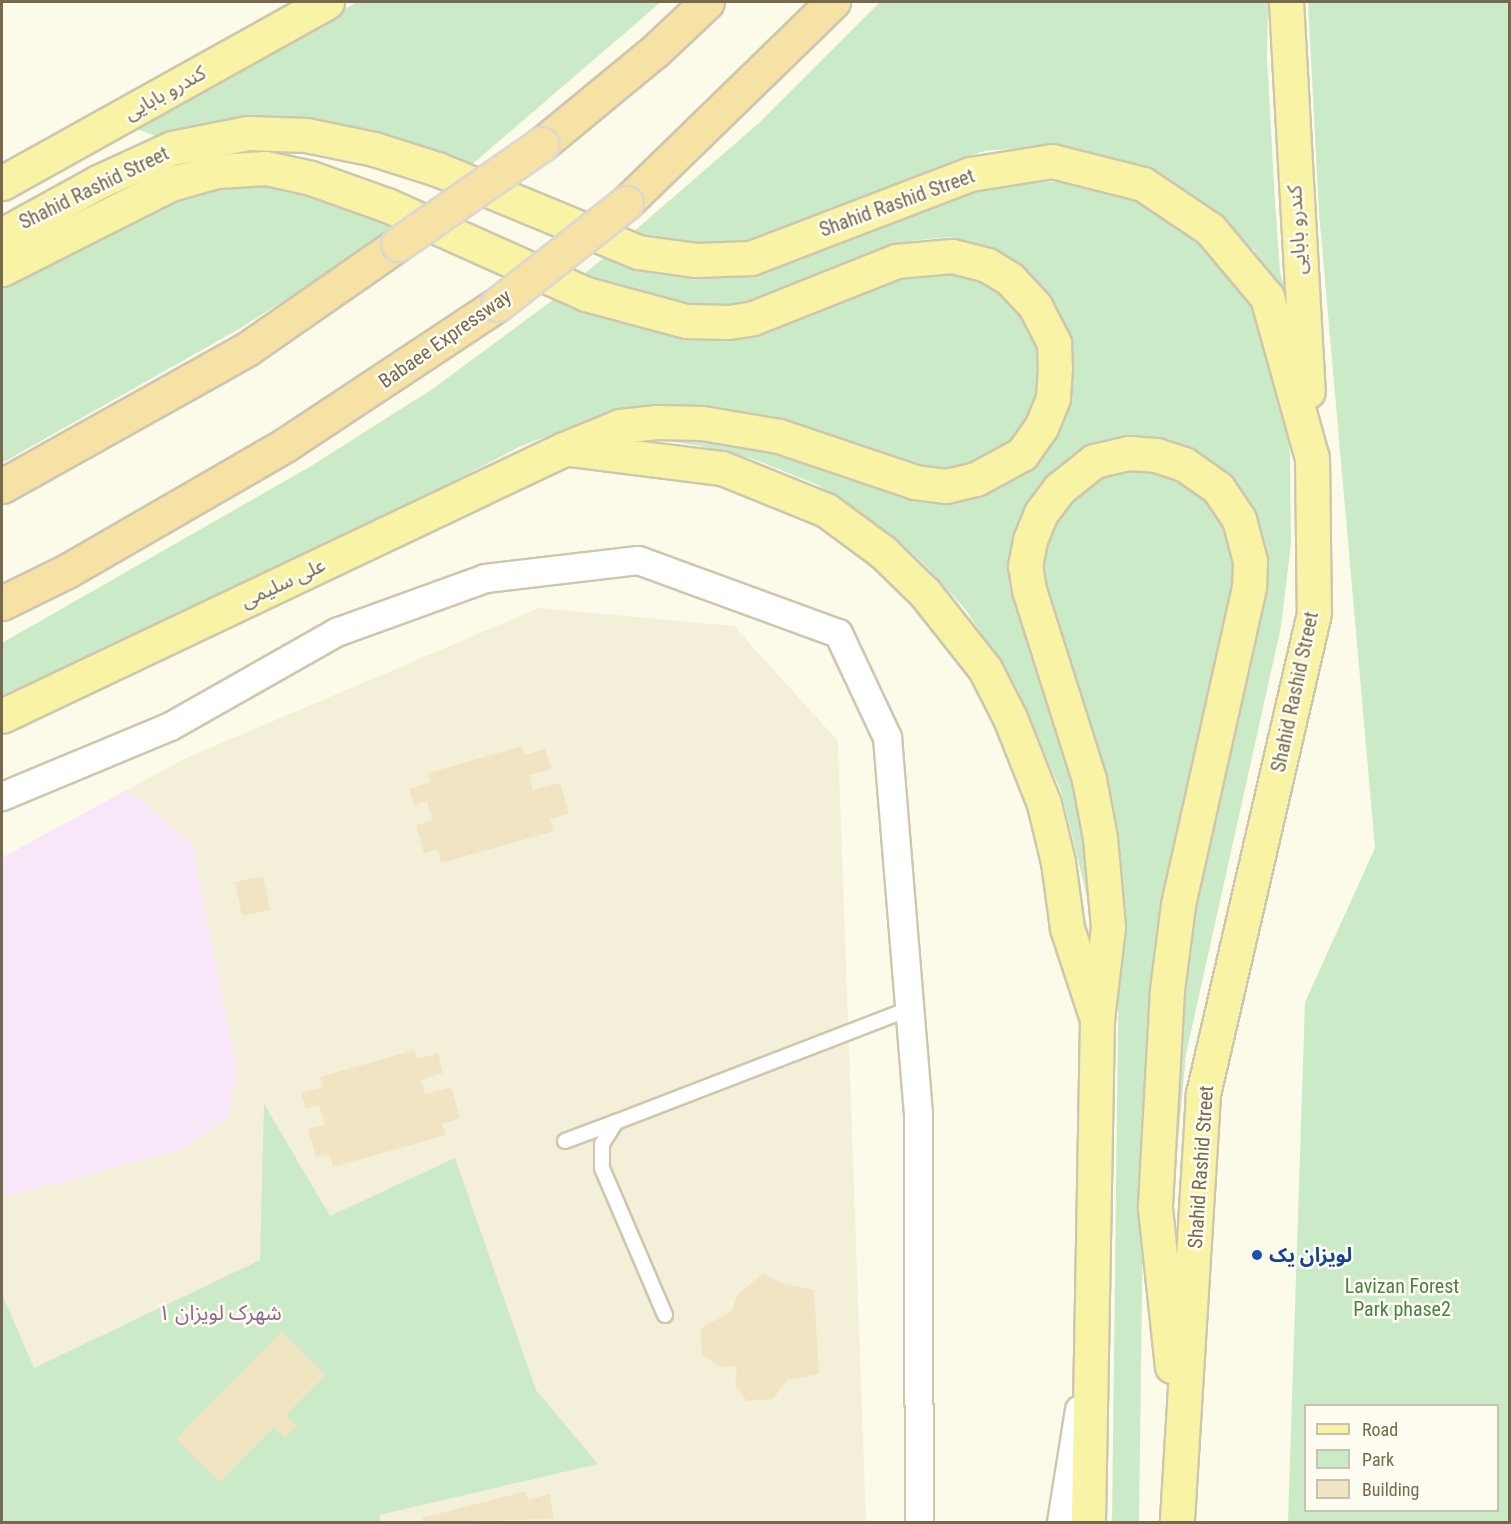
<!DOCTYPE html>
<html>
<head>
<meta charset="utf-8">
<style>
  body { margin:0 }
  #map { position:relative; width:1511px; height:1524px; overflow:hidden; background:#fcfbea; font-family:"Roboto Condensed","Noto Sans Arabic",sans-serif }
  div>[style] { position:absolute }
  .residential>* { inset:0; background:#f4efd9 }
  .education>* { inset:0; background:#f8e6f9 }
  .green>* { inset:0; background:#cbeac8 }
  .building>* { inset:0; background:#f1e4c2 }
  .roads { filter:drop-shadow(2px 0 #cec7af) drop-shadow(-2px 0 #cec7af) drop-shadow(0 2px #cec7af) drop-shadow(0 -2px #cec7af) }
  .service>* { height:14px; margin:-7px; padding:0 7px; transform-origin:7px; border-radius:7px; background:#fff }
  .minor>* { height:27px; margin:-13.5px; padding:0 13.5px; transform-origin:13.5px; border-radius:13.5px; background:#fff }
  .primary>* { height:33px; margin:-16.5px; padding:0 16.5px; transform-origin:16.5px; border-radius:16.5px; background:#f8f3a5 }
  .trunk>* { height:33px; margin:-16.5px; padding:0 16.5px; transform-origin:16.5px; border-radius:16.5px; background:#f6e2a4 }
  .bridges { filter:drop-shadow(2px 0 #dcd8d1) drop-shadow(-2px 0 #dcd8d1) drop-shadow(0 2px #dcd8d1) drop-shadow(0 -2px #dcd8d1) }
  .trunk-bridge>* { height:33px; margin:-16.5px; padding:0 16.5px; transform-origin:16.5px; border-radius:16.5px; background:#f6e2a4 }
  .dots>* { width:16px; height:16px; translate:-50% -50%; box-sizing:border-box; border:3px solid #fffdf1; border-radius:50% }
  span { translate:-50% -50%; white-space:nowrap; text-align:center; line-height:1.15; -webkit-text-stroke:5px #fffdf1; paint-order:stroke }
  .street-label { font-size:20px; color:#77694d }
  .transit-label { font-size:20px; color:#164399; font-weight:700 }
  .left { translate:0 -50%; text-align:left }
  .park-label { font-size:20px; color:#488249 }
  .neighbourhood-label { font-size:21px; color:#916692 }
  .frame { position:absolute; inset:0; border:3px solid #77694d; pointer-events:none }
  .legend { position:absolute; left:1304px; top:1404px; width:195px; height:108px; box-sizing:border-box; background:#fffdf1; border:2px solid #c9c2af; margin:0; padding:8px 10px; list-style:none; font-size:18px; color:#77694d }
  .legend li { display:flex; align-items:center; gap:12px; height:30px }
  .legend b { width:30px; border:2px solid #c9c2af }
</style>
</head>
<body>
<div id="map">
  <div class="residential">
    <div style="clip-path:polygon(539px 608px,734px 626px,838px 741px,866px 1522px,2px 1522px,2px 858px,184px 759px)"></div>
  </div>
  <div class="education">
    <div style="clip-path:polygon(127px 790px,192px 843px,237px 1069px,228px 1118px,182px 1149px,2px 1198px,2px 858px)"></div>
  </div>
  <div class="green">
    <div style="clip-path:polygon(357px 2px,661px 2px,469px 167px,409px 146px,163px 139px,132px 127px,204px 91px)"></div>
    <div style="clip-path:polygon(880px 2px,1268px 2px,1267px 56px,1274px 185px,1280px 272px,1289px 305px,1254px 250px,1206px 206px,1172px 186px,1043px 146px,985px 151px,955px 160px,755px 239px,699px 246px,656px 241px,632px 233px,760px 122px)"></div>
    <div style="clip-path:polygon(evenodd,1308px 2px,1509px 2px,1509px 1522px,1288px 1522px,1305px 1002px,1375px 848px,1319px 212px,1308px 2px,1306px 1406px,1498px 1406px,1498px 1510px,1306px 1510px,1306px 1406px)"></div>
    <div style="clip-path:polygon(1065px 181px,1140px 201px,1210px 249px,1256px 312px,1284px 400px,1290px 454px,1291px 543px,1281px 627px,1186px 1054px,1173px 1197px,1173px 1125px,1184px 952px,1255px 628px,1238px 490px,1091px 450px,1012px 587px,1073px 773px,1087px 838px,1095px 929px,1061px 791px,1016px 686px,965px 609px,927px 567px,897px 539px,818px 485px,753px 459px,700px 446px,668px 441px,624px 442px,627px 438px,717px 439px,964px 498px,984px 494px,1028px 469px,1068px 344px,1059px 316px,1045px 291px,1030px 272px,997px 250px,950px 237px,911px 241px,742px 304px,685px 306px,579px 278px,610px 253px,643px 268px,681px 276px,747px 275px,772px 270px,997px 184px)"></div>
    <div style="clip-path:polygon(271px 184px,319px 192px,400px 221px,329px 272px,239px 329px,2px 463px,2px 288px,130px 216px,201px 187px)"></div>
    <div style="clip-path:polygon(937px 267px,1004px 287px,1038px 337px,1042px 374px,1032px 415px,1010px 445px,965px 468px,937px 470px,630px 413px,591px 419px,519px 447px,345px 538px,2px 699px,2px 643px,311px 466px,431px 390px,561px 294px,606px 315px,663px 334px,734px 338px,813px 315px,908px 273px)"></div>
    <div style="clip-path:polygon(1146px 467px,1169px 472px,1217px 506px,1238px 568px,1165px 896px,1150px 1002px,1145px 1066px,1139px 1522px,1112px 1522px,1119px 945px,1038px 572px,1049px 524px,1063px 504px,1101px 475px)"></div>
    <div style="clip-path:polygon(264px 1104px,330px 1216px,455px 1158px,536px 1390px,598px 1464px,379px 1515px,381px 1522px,2px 1522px,2px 1294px,34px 1368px,260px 1260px)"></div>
  </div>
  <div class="building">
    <div style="clip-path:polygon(522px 746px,525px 755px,545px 749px,552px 769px,529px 775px,533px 790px,560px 783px,569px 814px,550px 819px,554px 831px,441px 863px,437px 849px,424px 853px,416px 825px,433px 820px,427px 801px,414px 805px,409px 789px,430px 782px,428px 773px)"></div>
    <div style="clip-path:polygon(263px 876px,270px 910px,242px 916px,235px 882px)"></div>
    <div style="clip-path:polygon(414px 1050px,417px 1059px,438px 1053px,443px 1073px,421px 1080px,425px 1094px,451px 1087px,460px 1118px,442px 1124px,446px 1135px,333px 1167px,329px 1154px,316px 1157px,308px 1129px,325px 1125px,319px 1105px,306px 1109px,301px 1093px,323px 1087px,320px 1077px)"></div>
    <div style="clip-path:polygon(763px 1274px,784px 1284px,814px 1290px,819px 1374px,787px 1380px,773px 1399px,747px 1401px,735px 1386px,737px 1366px,721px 1367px,702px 1355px,701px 1328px,731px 1312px,738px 1294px)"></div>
    <div style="clip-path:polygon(282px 1331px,326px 1375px,286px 1415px,297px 1426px,285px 1438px,274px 1427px,220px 1482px,176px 1439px)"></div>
    <div style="clip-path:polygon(526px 1491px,528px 1500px,549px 1494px,554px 1519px,424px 1522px,422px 1518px)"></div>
  </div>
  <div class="roads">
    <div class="service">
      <div style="left:565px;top:1141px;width:54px;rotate:-20.4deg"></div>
      <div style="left:665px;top:1315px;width:160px;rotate:-113.2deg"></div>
      <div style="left:602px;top:1168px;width:24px;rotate:-90deg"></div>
      <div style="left:602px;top:1144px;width:26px;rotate:-58deg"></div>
      <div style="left:616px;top:1122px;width:314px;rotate:-21.1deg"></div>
    </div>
    <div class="minor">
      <div style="left:2px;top:796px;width:182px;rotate:-22.6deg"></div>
      <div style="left:170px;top:726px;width:191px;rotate:-29.5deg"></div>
      <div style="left:336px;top:632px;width:158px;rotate:-19.9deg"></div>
      <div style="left:485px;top:578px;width:154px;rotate:-6.7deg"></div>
      <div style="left:638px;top:560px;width:213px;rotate:20.1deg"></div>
      <div style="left:838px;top:633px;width:115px;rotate:64.8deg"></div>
      <div style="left:887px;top:737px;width:376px;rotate:85.3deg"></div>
      <div style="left:918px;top:1112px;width:410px;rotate:89.9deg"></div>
      <div style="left:1061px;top:1522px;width:114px;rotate:-80.9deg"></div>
    </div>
    <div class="primary">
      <div style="left:1286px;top:2px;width:390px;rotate:86.8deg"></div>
      <div style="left:2px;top:183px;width:372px;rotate:-29.1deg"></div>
      <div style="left:2px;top:235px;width:110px;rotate:-28.9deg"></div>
      <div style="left:98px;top:182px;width:81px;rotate:-24.7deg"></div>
      <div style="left:172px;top:148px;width:77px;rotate:-11.2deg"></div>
      <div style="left:248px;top:133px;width:58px;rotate:2deg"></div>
      <div style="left:306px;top:135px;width:69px;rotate:11.6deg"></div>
      <div style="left:374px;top:149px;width:66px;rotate:17.6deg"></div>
      <div style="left:437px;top:169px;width:217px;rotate:22.4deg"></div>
      <div style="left:638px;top:252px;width:59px;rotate:7.9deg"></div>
      <div style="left:696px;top:260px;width:55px;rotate:-2.1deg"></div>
      <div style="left:751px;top:258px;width:235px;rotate:-21deg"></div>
      <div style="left:970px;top:174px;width:83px;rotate:-9deg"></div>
      <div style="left:1052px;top:161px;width:94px;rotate:14.2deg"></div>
      <div style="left:1143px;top:184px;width:81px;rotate:33.9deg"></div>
      <div style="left:1210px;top:229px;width:89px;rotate:50deg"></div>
      <div style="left:1267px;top:297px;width:167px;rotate:74.4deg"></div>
      <div style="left:1312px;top:458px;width:155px;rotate:89.3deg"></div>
      <div style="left:1314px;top:613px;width:494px;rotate:103deg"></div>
      <div style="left:1203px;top:1094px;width:429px;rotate:93.5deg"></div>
      <div style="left:2px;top:269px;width:188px;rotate:-26.8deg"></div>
      <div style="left:170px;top:184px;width:49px;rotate:-15.5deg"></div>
      <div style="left:217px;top:171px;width:49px;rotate:-3.5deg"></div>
      <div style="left:266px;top:168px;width:46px;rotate:12.5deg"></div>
      <div style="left:311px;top:178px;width:81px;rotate:19.6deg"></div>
      <div style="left:387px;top:205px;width:218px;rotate:24.1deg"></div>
      <div style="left:586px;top:294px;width:104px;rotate:15.1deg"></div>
      <div style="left:686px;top:321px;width:43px;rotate:1.3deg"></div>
      <div style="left:729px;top:322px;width:24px;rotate:-9deg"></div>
      <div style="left:753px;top:318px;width:154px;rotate:-21.7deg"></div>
      <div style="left:896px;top:261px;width:56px;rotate:-5.1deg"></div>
      <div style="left:952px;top:256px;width:36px;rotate:14deg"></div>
      <div style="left:987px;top:265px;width:27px;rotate:31deg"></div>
      <div style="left:1010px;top:279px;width:37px;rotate:47deg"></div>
      <div style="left:1035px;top:306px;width:42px;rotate:62.8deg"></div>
      <div style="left:1054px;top:343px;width:25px;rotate:88deg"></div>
      <div style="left:1055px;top:368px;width:30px;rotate:94deg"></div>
      <div style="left:1053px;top:398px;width:31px;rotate:112deg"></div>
      <div style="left:1041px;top:427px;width:33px;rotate:125deg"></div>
      <div style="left:1022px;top:454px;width:52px;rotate:151.5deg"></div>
      <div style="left:976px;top:479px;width:31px;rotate:167deg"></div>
      <div style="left:946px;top:486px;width:31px;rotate:-173deg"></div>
      <div style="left:915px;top:482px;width:144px;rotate:-161.3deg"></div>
      <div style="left:779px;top:436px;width:78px;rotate:-170.4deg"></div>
      <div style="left:702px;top:423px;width:45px;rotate:-178.7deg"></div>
      <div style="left:657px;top:422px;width:37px;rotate:174deg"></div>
      <div style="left:620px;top:426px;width:61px;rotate:157.7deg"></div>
      <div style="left:564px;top:449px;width:622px;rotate:154.59deg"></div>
      <div style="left:569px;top:449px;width:154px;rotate:7.1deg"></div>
      <div style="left:722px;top:468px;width:112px;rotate:22deg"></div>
      <div style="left:826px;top:510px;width:71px;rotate:36.4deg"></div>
      <div style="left:883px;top:552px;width:59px;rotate:44.3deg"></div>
      <div style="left:925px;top:593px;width:97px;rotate:51.7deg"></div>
      <div style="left:985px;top:669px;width:55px;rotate:63deg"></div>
      <div style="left:1010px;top:718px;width:92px;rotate:68.4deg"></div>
      <div style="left:1044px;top:804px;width:60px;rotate:76.4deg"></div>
      <div style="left:1058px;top:862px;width:67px;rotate:82.2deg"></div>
      <div style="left:1067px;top:928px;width:96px;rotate:71.8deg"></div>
      <div style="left:1097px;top:1019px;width:503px;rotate:91.03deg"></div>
      <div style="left:1097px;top:1019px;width:93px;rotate:-83.2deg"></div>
      <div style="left:1108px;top:927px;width:89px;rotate:-95.1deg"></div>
      <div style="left:1100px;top:838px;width:60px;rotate:-100.6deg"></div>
      <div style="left:1089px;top:779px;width:198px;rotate:-107.6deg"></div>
      <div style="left:1029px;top:590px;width:24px;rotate:-99deg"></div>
      <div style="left:1025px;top:566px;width:26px;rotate:-79deg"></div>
      <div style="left:1030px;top:540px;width:29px;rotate:-68deg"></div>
      <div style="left:1041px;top:513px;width:30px;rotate:-53deg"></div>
      <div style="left:1059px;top:489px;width:45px;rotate:-38.7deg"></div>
      <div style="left:1094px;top:461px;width:36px;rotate:-13deg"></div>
      <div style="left:1129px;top:453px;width:27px;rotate:4deg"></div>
      <div style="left:1156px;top:455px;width:29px;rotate:18deg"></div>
      <div style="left:1184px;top:464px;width:42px;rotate:35.2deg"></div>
      <div style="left:1218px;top:488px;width:37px;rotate:56deg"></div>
      <div style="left:1239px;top:519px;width:43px;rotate:75.3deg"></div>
      <div style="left:1250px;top:561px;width:26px;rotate:92deg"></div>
      <div style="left:1249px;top:587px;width:326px;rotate:102.6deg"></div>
      <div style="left:1178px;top:905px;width:86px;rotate:97.4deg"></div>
      <div style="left:1167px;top:990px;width:218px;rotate:93.2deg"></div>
      <div style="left:1155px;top:1208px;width:159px;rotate:83.9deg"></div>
    </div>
    <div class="trunk">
      <div style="left:542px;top:144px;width:148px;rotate:-39.5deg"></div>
      <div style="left:656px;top:50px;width:70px;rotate:-43.3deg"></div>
      <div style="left:626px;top:203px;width:289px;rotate:-44.2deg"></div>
      <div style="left:2px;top:486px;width:281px;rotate:-29.2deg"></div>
      <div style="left:247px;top:349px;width:184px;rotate:-34.8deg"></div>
      <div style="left:2px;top:603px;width:72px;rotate:-26.2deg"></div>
      <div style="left:67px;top:571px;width:252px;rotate:-30deg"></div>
      <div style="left:285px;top:445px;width:255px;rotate:-33.5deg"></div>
    </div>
  </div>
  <div class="bridges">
    <div class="trunk-bridge">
      <div style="left:398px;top:244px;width:175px;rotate:-34.8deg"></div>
      <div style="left:498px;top:304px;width:163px;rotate:-38.3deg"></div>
    </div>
  </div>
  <div class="dots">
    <div style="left:1257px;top:1255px;background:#1a4fb4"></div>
  </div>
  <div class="street-label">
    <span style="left:165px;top:93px;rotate:-29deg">کندرو بابایی</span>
    <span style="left:94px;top:188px;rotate:-26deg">Shahid Rashid Street</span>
    <span style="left:897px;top:203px;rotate:-20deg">Shahid Rashid Street</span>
    <span style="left:1297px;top:230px;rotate:-93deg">کندرو بابایی</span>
    <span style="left:445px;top:339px;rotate:-35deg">Babaee Expressway</span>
    <span style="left:283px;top:583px;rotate:-25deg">علی سلیمی</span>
    <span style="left:1295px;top:692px;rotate:-78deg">Shahid Rashid Street</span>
    <span style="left:1201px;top:1167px;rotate:-86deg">Shahid Rashid Street</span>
  </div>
  <div class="transit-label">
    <span class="left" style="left:1269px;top:1255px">لویزان یک</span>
  </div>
  <div class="park-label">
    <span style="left:1402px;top:1298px">Lavizan Forest<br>Park phase2</span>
  </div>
  <div class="neighbourhood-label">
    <span style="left:220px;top:1313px">شهرک لویزان ۱</span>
  </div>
  <div class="frame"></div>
  <ul class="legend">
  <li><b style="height:8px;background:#f8f3a5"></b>Road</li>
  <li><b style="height:16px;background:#cbeac8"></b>Park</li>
  <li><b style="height:16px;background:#f1e4c2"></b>Building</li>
  </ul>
</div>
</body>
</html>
